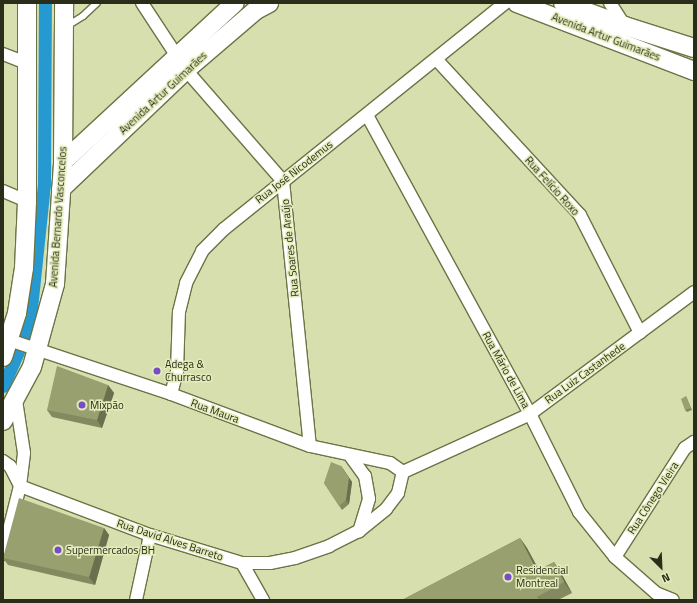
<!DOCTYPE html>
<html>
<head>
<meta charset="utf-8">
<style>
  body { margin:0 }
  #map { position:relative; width:697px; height:603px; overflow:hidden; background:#d6dfad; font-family:"Titillium Web",sans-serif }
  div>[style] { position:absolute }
  .canal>* { height:13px; margin:-6.5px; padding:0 6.5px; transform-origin:6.5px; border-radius:6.5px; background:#2799d1 }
  .roads { filter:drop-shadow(1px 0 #6c7446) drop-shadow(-1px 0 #6c7446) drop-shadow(0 1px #6c7446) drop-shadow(0 -1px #6c7446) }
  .lane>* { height:6px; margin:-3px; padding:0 3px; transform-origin:3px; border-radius:3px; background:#fff }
  .street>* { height:12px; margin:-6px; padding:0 6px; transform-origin:6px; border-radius:6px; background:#fff }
  .secondary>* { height:18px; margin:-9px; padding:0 9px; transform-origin:9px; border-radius:9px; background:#fff }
  .wall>* { inset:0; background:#838a60 }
  .shaded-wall>* { inset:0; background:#6a704e }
  .building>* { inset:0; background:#98a070 }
  .dots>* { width:11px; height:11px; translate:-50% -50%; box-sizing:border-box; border:2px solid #e3ecba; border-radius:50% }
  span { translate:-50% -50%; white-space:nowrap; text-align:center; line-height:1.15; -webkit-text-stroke:3px #e3ecba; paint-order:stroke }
  .street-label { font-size:11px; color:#2a2d19 }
  .poi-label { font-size:11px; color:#2a2d19 }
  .left { translate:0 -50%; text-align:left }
  .frame { position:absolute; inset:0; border:4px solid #2a2d19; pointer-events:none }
  .north { position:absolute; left:641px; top:547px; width:40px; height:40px; -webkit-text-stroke:3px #e3ecba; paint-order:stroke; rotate:156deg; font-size:11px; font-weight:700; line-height:16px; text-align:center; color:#2a2d19 }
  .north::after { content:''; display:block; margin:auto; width:14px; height:18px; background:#2a2d19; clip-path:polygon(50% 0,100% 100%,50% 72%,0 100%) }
</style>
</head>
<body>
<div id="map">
  <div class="canal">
    <div style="left:3px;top:386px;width:64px;rotate:-66.2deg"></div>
    <div style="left:29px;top:327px;width:144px;rotate:-84deg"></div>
    <div style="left:44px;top:184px;width:181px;rotate:-89.7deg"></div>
  </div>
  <div class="roads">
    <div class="lane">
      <div style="left:67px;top:26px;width:19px;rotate:-32deg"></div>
      <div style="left:83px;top:16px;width:19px;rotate:-43deg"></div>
    </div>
    <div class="street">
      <div style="left:142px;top:3px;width:80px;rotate:56.7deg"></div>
      <div style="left:186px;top:70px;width:147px;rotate:48.9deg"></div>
      <div style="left:283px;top:181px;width:266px;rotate:84.2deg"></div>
      <div style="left:610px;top:3px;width:27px;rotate:57deg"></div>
      <div style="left:3px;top:54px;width:26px;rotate:21deg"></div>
      <div style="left:436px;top:59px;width:212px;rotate:47.3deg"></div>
      <div style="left:580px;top:215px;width:132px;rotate:63deg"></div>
      <div style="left:367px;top:115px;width:341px;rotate:61.4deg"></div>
      <div style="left:530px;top:414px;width:110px;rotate:63.4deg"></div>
      <div style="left:579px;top:512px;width:58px;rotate:51.3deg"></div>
      <div style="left:615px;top:557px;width:55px;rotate:41.3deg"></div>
      <div style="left:656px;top:593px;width:18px;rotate:22deg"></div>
      <div style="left:3px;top:191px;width:26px;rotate:23deg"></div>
      <div style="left:3px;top:338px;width:177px;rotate:18.4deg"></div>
      <div style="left:171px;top:394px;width:148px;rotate:20.5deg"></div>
      <div style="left:310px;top:446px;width:82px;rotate:12deg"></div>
      <div style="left:390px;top:463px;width:16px;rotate:35deg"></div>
      <div style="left:171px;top:394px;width:24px;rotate:-75deg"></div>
      <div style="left:177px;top:371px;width:59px;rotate:-88.1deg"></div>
      <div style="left:179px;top:312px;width:30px;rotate:-76deg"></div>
      <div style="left:186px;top:283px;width:36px;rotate:-63deg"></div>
      <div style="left:202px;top:251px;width:31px;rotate:-45deg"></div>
      <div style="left:224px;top:229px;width:361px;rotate:-38.8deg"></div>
      <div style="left:351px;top:457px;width:24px;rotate:54deg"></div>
      <div style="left:365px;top:476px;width:23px;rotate:80deg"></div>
      <div style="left:369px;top:499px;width:34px;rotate:107deg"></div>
      <div style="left:3px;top:461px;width:9px;rotate:36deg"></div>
      <div style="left:10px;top:466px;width:22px;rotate:63deg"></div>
      <div style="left:403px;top:472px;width:140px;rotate:-24.5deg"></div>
      <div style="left:530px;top:414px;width:204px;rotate:-36.6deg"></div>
      <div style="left:20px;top:486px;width:139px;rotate:20.7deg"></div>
      <div style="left:150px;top:535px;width:96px;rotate:16.9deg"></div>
      <div style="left:242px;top:563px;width:28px"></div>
      <div style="left:270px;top:563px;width:25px;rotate:-11deg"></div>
      <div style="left:295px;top:558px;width:36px;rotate:-19deg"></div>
      <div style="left:329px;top:546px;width:34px;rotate:-27deg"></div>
      <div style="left:359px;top:531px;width:35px;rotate:-39deg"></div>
      <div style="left:386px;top:509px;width:20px;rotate:-53deg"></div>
      <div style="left:398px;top:493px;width:22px;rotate:-77deg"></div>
      <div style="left:3px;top:554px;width:70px;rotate:-76deg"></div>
      <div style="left:20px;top:486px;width:33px;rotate:-83deg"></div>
      <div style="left:24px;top:453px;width:54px;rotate:-98.6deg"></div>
      <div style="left:615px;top:557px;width:130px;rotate:-57.3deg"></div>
      <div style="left:685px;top:448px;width:11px;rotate:-34deg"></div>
      <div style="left:242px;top:563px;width:43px;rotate:60.4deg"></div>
      <div style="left:136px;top:600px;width:66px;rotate:-77.8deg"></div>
    </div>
    <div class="secondary">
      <div style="left:517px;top:3px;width:190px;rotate:21deg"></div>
      <div style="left:563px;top:3px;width:66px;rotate:20.4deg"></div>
      <div style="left:625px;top:26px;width:72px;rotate:17.7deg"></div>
      <div style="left:63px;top:162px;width:234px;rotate:-42.8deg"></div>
      <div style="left:61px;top:189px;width:173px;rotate:-43.6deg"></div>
      <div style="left:186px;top:70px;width:92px;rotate:-40.6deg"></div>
      <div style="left:256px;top:10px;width:15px;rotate:-28deg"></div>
      <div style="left:3px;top:357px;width:46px;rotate:-72.3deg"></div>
      <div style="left:17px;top:313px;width:46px;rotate:-81.2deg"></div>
      <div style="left:24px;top:268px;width:67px;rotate:-87.4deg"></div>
      <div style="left:27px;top:201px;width:198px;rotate:-90deg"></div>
      <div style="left:3px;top:421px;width:61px;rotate:-61.8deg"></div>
      <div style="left:32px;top:367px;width:86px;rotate:-74.5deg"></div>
      <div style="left:55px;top:284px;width:122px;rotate:-86.2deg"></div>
      <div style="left:63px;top:162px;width:159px;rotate:-89.6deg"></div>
    </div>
  </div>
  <div class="wall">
    <div style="clip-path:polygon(108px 385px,114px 393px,102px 428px,52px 417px,47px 410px)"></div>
    <div style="clip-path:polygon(686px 396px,692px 410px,687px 412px,685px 410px)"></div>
    <div style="clip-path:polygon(341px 466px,352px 482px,349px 504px,342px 510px,324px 483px)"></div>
    <div style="clip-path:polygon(104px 528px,109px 535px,95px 585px,8px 565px,3px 558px,3px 556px)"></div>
    <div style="clip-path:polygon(520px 538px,527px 548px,539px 570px,554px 562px,561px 573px,572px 593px,558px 600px,402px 600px)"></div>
  </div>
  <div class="shaded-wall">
    <div style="clip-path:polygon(108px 385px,114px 393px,102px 428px,97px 420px)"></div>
    <div style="clip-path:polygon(341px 466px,352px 482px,349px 504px,346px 500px)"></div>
    <div style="clip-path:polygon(104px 528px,109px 535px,95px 585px,89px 577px)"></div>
    <div style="clip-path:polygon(520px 538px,527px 548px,545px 582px,537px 571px)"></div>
    <div style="clip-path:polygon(554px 562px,561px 573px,572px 593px,564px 582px)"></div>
  </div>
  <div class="building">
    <div style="clip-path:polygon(57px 366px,108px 385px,97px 420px,47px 410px)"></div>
    <div style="clip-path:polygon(686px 396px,691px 408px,685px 410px,681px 399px)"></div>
    <div style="clip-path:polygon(331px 462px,341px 466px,349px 478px,346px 500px,339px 506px,324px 483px)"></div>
    <div style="clip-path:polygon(19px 498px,104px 528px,89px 577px,3px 558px)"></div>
    <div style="clip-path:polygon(520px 538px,537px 571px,554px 562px,564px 582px,537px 597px,539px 600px,402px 600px)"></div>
  </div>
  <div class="dots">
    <div style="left:157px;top:371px;background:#774cc5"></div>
    <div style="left:82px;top:405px;background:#774cc5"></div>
    <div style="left:58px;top:550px;background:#774cc5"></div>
    <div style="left:508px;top:577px;background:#774cc5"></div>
  </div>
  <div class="street-label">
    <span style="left:606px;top:37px;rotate:21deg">Avenida Artur Guimarães</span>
    <span style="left:163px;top:93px;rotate:-43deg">Avenida Artur Guimarães</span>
    <span style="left:294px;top:172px;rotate:-38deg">Rua José Nicodemus</span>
    <span style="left:552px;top:186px;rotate:48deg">Rua Felício Roxo</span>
    <span style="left:58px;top:217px;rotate:-86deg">Avenida Bernardo Vasconcelos</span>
    <span style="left:290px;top:248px;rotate:-96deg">Rua Soares de Araújo</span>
    <span style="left:506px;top:370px;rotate:61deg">Rua Mário de Lima</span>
    <span style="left:585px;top:373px;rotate:-36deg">Rua Luiz Castanhede</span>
    <span style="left:215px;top:411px;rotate:20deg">Rua Maura</span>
    <span style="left:653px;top:498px;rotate:-57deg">Rua Cônego Vieira</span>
    <span style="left:170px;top:540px;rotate:18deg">Rua David Alves Barreto</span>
  </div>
  <div class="poi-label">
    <span class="left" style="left:165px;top:371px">Adega &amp;<br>Churrasco</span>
    <span class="left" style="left:90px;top:405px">Mixpão</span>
    <span class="left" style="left:66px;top:550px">Supermercados BH</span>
    <span class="left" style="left:516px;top:577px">Residencial<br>Montreal</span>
  </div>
  <div class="frame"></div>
  <div class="north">N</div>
</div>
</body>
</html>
